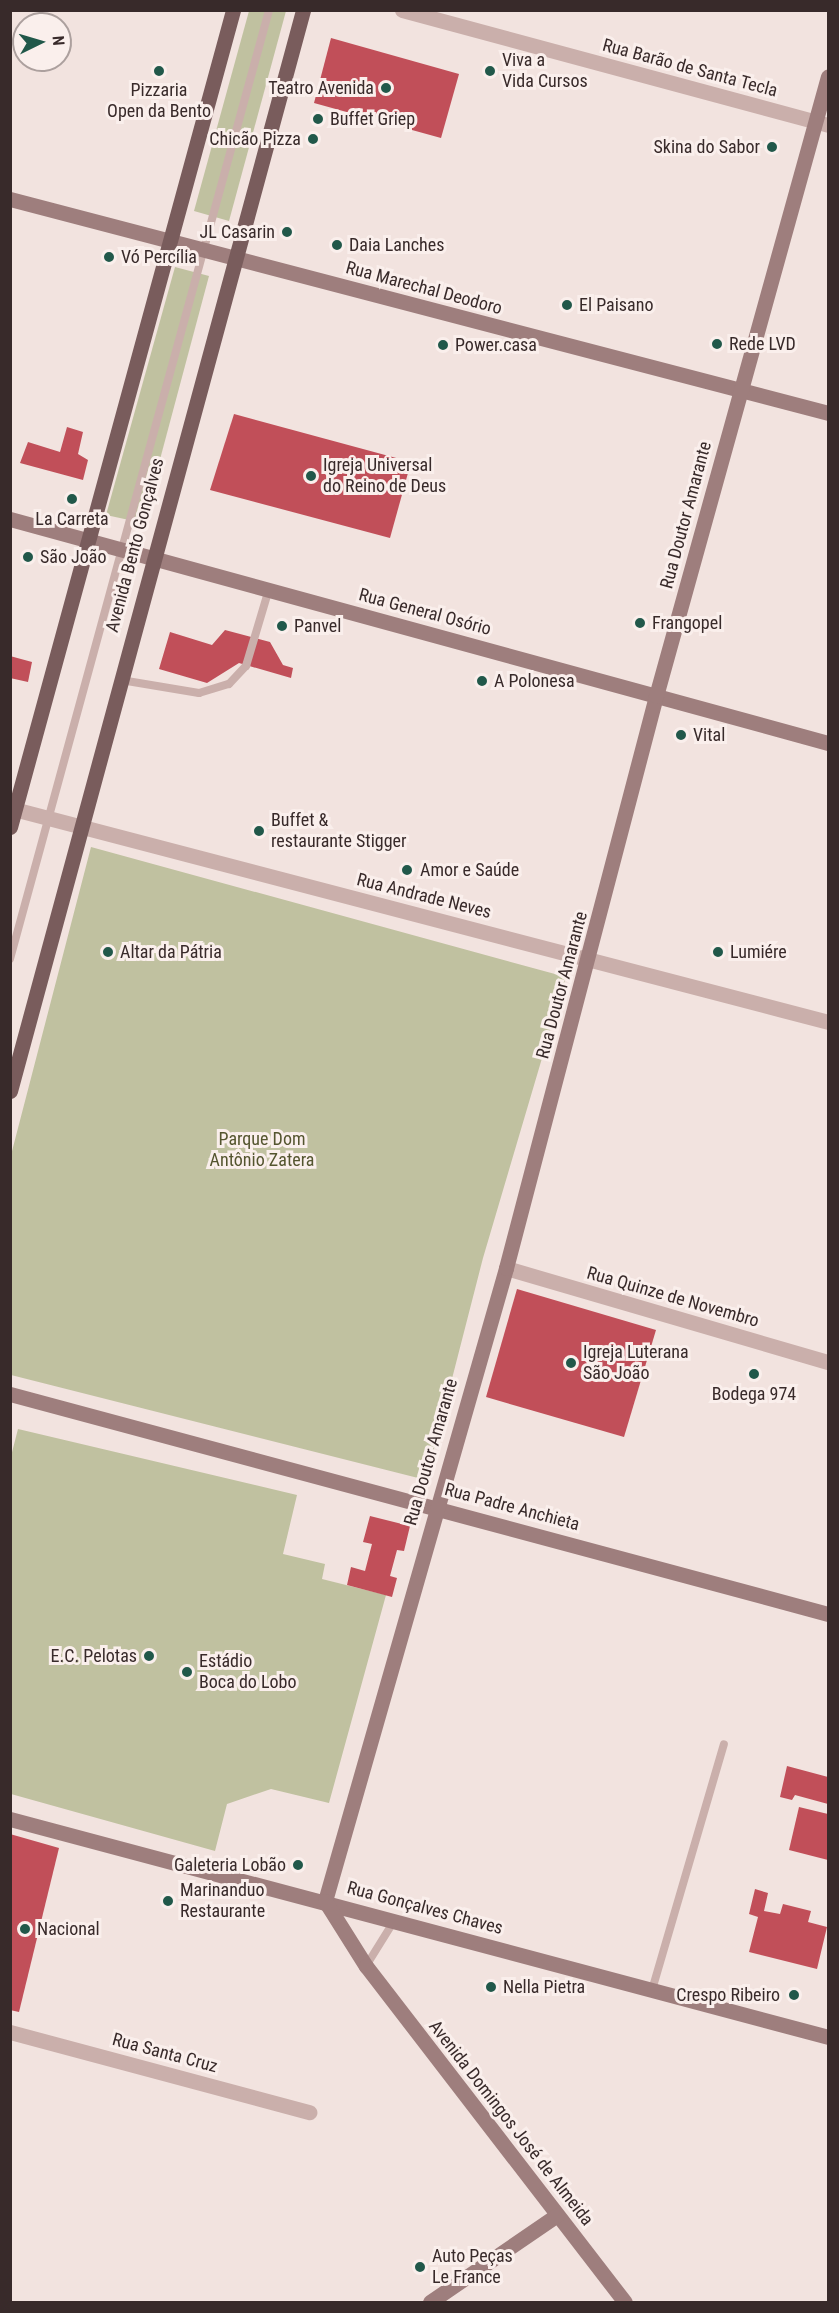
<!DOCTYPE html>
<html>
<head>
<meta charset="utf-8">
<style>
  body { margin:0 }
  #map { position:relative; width:839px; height:2313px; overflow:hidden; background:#f2e3df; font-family:"Roboto Condensed",sans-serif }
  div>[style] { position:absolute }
  .green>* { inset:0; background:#c0c1a0 }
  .building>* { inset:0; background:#c14f59 }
  .lane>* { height:8px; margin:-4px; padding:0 4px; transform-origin:4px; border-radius:4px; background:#caafab }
  .street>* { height:15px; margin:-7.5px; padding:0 7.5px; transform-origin:7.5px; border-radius:7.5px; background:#caafab }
  .secondary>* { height:15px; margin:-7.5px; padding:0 7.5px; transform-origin:7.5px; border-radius:7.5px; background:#9e7e7d }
  .primary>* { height:15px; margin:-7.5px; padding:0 7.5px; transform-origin:7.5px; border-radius:7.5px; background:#795c5c }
  .dots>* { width:16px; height:16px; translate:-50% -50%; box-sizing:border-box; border:3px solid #faefec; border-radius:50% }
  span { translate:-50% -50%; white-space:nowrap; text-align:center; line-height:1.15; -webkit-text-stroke:6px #faefec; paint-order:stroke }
  .poi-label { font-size:18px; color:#382a2a }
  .left { translate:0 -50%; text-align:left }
  .right { translate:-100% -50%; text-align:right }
  .street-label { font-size:18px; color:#382a2a }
  .park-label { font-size:18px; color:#54552f }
  .frame { position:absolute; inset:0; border:12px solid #382a2a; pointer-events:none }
  .north { position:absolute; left:12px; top:12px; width:60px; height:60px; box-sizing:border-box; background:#faefec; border:2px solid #aca09e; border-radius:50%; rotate:85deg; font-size:16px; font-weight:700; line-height:24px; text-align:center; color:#382a2a }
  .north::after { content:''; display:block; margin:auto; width:21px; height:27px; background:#21584a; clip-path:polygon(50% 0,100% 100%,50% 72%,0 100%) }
</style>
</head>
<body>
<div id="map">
  <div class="green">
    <div style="clip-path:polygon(249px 11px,286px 11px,229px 221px,194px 211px)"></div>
    <div style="clip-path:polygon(175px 267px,209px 276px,143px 523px,106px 515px)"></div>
    <div style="clip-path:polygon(91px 847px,566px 977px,483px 1258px,426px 1480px,11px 1375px,11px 1155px)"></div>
    <div style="clip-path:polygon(18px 1429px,297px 1495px,283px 1554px,325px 1564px,322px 1579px,386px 1595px,329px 1803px,271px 1789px,227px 1804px,215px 1851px,11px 1794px,10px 1460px)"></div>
  </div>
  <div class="building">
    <div style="clip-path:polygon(331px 38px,459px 74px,441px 138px,314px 103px)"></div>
    <div style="clip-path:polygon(234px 414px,411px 462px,390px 538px,210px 490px)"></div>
    <div style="clip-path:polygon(67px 427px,83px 432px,78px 454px,88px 460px,83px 480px,20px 463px,28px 442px,60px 452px)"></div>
    <div style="clip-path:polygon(225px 630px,270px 642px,283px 665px,293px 668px,291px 678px,239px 663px,207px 683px,159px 669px,170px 632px,212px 645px)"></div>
    <div style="clip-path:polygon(10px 656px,32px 662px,28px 682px,10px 678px)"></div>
    <div style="clip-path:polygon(517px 1289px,656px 1330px,624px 1437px,486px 1397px)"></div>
    <div style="clip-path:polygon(370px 1516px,410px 1526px,404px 1551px,397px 1550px,390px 1576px,397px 1578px,392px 1597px,347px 1585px,351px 1567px,365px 1571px,372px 1544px,363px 1542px)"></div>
    <div style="clip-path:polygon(787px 1766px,828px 1777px,828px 1804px,795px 1795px,792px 1800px,780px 1797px)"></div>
    <div style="clip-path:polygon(799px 1807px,828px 1814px,828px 1860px,789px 1850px)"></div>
    <div style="clip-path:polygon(10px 1834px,59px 1848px,19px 2012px,10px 2010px)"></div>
    <div style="clip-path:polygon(755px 1889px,768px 1893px,764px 1911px,780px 1914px,783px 1904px,811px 1911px,808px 1922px,827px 1927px,817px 1969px,749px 1952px,758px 1917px,749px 1914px)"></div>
  </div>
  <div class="lane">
    <div style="left:121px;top:680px;width:79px;rotate:9.5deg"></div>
    <div style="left:199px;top:693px;width:31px;rotate:-17deg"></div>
    <div style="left:229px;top:684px;width:25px;rotate:-47deg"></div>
    <div style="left:246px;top:666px;width:80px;rotate:-73.4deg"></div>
    <div style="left:10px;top:959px;width:984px;rotate:-74.73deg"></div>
    <div style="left:366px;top:1966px;width:53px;rotate:-58.1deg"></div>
    <div style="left:652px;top:1990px;width:256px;rotate:-73.7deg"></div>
  </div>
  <div class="street">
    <div style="left:402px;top:10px;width:441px;rotate:15.1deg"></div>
    <div style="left:10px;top:808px;width:846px;rotate:14.66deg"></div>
    <div style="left:506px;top:1268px;width:335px;rotate:16.3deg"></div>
    <div style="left:10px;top:2032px;width:310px;rotate:15deg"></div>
  </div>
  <div class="secondary">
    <div style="left:10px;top:199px;width:846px;rotate:14.66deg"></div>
    <div style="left:10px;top:519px;width:848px;rotate:15.31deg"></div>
    <div style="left:10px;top:1394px;width:847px;rotate:15.05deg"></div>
    <div style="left:10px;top:1819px;width:847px;rotate:14.92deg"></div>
    <div style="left:325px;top:1901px;width:658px;rotate:-74.04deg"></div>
    <div style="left:506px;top:1268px;width:591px;rotate:-75.31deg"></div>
    <div style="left:656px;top:696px;width:643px;rotate:-74.49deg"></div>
    <div style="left:325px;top:1901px;width:77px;rotate:57.8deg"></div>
    <div style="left:366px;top:1966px;width:424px;rotate:52.4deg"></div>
    <div style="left:430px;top:2302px;width:154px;rotate:-34.4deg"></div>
  </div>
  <div class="primary">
    <div style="left:10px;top:827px;width:847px;rotate:-74.73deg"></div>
    <div style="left:10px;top:1091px;width:1120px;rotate:-74.83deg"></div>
  </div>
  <div class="dots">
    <div style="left:159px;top:71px;background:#21584a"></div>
    <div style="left:490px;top:71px;background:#21584a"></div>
    <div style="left:386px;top:88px;background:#21584a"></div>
    <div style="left:318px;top:119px;background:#21584a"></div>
    <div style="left:313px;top:139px;background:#21584a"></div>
    <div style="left:772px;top:147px;background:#21584a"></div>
    <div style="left:287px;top:232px;background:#21584a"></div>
    <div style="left:337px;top:245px;background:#21584a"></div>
    <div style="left:109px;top:257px;background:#21584a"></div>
    <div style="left:567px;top:305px;background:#21584a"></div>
    <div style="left:717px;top:344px;background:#21584a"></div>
    <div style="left:443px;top:345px;background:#21584a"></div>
    <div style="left:311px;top:476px;background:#21584a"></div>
    <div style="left:72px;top:499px;background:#21584a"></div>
    <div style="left:28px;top:557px;background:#21584a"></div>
    <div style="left:640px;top:623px;background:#21584a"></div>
    <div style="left:282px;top:626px;background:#21584a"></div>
    <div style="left:482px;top:681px;background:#21584a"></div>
    <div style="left:681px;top:735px;background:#21584a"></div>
    <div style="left:259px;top:831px;background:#21584a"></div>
    <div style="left:407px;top:870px;background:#21584a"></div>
    <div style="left:108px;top:952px;background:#21584a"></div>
    <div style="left:718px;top:952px;background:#21584a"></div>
    <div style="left:571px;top:1363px;background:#21584a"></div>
    <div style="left:754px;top:1374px;background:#21584a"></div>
    <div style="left:149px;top:1656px;background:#21584a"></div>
    <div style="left:187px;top:1672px;background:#21584a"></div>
    <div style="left:298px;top:1865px;background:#21584a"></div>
    <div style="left:168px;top:1901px;background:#21584a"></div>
    <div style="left:25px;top:1929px;background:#21584a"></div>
    <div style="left:491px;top:1987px;background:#21584a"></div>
    <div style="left:794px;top:1995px;background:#21584a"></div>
    <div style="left:420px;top:2267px;background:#21584a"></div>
  </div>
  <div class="poi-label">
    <span class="left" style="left:502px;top:71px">Viva a<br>Vida Cursos</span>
    <span class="right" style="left:374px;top:88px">Teatro Avenida</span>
    <span style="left:159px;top:101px">Pizzaria<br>Open da Bento</span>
    <span class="left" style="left:330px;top:119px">Buffet Griep</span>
    <span class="right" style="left:301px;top:139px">Chicão Pizza</span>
    <span class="right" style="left:760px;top:147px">Skina do Sabor</span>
    <span class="right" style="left:275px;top:232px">JL Casarin</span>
    <span class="left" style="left:349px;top:245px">Daia Lanches</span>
    <span class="left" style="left:121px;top:257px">Vó Percília</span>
    <span class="left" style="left:579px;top:305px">El Paisano</span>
    <span class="left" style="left:729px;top:344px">Rede LVD</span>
    <span class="left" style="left:455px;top:345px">Power.casa</span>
    <span class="left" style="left:323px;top:476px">Igreja Universal<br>do Reino de Deus</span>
    <span style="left:72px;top:519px">La Carreta</span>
    <span class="left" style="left:40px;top:557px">São João</span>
    <span class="left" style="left:652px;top:623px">Frangopel</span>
    <span class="left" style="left:294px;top:626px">Panvel</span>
    <span class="left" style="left:494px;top:681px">A Polonesa</span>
    <span class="left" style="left:693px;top:735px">Vital</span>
    <span class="left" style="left:271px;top:831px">Buffet &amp;<br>restaurante Stigger</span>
    <span class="left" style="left:420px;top:870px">Amor e Saúde</span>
    <span class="left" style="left:120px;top:952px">Altar da Pátria</span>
    <span class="left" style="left:730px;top:952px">Lumiére</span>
    <span class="left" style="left:583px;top:1363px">Igreja Luterana<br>São João</span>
    <span style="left:754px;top:1394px">Bodega 974</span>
    <span class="right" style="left:137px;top:1656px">E.C. Pelotas</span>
    <span class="left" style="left:199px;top:1672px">Estádio<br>Boca do Lobo</span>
    <span class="right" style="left:286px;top:1865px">Galeteria Lobão</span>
    <span class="left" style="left:180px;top:1901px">Marinanduo<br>Restaurante</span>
    <span class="left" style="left:37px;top:1929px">Nacional</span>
    <span class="left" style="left:503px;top:1987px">Nella Pietra</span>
    <span class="right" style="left:780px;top:1995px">Crespo Ribeiro</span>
    <span class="left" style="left:432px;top:2267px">Auto Peças<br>Le France</span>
  </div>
  <div class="street-label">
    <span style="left:690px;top:68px;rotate:15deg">Rua Barão de Santa Tecla</span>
    <span style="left:424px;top:288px;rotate:15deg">Rua Marechal Deodoro</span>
    <span style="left:686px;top:515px;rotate:-75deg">Rua Doutor Amarante</span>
    <span style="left:135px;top:545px;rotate:-75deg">Avenida Bento Gonçalves</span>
    <span style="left:425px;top:612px;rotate:15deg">Rua General Osório</span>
    <span style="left:424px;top:896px;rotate:14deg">Rua Andrade Neves</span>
    <span style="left:562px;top:985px;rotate:-75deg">Rua Doutor Amarante</span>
    <span style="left:673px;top:1297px;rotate:16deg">Rua Quinze de Novembro</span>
    <span style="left:431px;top:1452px;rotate:-74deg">Rua Doutor Amarante</span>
    <span style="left:512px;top:1507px;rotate:15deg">Rua Padre Anchieta</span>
    <span style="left:425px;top:1908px;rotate:15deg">Rua Gonçalves Chaves</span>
    <span style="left:165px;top:2053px;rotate:15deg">Rua Santa Cruz</span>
    <span style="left:511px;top:2123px;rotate:52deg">Avenida Domingos José de Almeida</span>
  </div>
  <div class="park-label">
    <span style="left:262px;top:1150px">Parque Dom<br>Antônio Zatera</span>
  </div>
  <div class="frame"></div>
  <div class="north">N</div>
</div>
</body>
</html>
